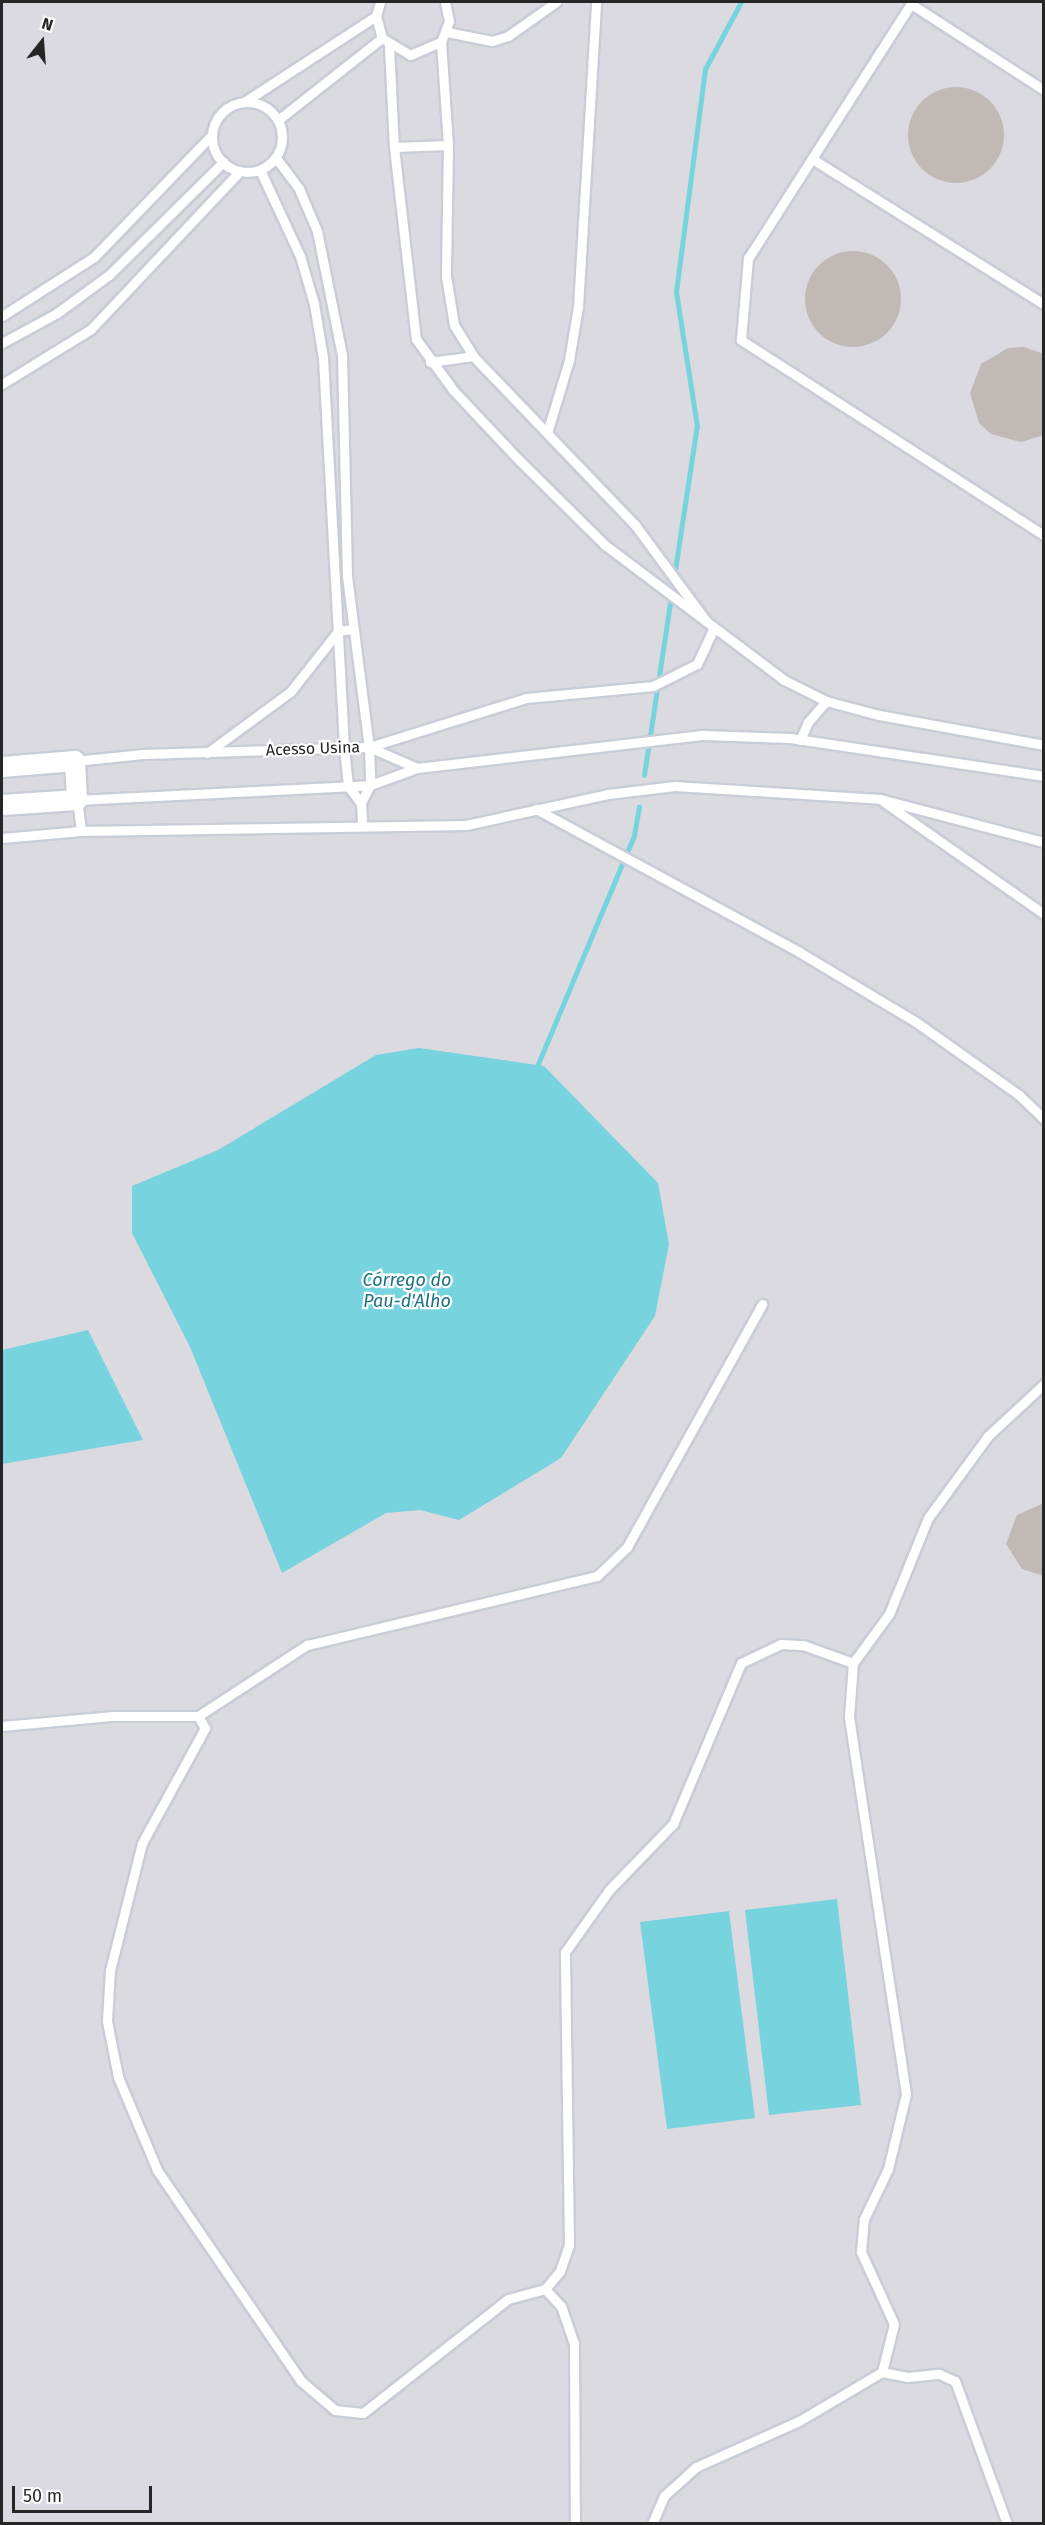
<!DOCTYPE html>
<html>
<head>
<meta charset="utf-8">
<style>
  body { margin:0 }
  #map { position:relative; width:1045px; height:2525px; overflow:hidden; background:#e8dfd9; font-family:"Fira Sans",sans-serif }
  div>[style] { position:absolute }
  .industrial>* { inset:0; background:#dadae0 }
  .water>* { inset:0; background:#77d4df }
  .stream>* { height:5px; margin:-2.5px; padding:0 2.5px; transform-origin:2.5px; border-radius:2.5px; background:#77d4df }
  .building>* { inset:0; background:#c0b9b6 }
  .round { border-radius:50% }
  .roads { filter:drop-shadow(2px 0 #c8cdd7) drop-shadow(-2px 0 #c8cdd7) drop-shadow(0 2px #c8cdd7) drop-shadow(0 -2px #c8cdd7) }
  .lane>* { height:9px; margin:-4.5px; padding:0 4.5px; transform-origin:4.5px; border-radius:4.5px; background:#fff }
  .lane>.ring { margin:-4.5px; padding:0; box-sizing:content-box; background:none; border:9px solid #fff; border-radius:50% }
  .street>* { height:20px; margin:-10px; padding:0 10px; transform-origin:10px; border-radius:10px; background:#fff }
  span { translate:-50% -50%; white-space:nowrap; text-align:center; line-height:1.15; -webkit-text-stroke:4.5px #fff; paint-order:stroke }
  .street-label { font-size:16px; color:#262626 }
  .water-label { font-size:18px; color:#1c7285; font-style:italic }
  .frame { position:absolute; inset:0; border:3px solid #262626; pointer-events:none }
  .north { position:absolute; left:12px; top:12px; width:60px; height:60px; -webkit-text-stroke:4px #fff; paint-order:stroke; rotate:17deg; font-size:16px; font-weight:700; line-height:24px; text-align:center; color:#262626 }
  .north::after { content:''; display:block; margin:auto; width:21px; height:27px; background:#262626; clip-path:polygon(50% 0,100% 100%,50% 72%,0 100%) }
  .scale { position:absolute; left:12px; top:2486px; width:140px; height:27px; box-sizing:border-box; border:3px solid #262626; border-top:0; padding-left:8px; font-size:18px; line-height:21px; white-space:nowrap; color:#262626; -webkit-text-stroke:4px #fff; paint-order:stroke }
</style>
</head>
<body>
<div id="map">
  <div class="industrial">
    <div style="clip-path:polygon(2px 2px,1043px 2px,1043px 2523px,2px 2523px)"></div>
  </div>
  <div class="water">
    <div style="clip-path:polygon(419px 1048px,544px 1066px,658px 1183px,669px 1244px,655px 1316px,561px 1458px,459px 1520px,420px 1510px,386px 1513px,282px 1573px,190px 1347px,132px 1233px,132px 1186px,218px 1150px,376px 1055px)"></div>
    <div style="clip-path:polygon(88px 1330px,143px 1440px,2px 1464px,2px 1350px)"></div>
    <div style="clip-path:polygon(837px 1899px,861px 2105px,769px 2115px,745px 1910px)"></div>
    <div style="clip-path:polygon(729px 1911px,755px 2118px,667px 2129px,640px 1922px)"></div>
  </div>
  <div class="stream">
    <div style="left:644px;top:775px;width:353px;rotate:-81.4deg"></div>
    <div style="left:697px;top:426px;width:136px;rotate:-98.9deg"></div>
    <div style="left:676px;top:292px;width:225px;rotate:-82.6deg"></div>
    <div style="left:705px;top:69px;width:76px;rotate:-61.8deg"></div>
    <div style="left:535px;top:1071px;width:256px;rotate:-67.2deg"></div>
    <div style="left:634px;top:835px;width:29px;rotate:-80deg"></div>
  </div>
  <div class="building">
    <div class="round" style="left:908px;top:87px;width:96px;height:96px"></div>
    <div class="round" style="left:805px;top:251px;width:96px;height:96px"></div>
    <div style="clip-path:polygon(1024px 347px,1044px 354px,1044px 435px,1021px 442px,991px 434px,979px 423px,970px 393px,981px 364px,1008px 348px)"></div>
    <div style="clip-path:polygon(1044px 1503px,1044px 1576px,1022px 1569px,1006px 1544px,1017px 1515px)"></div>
  </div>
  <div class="roads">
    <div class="lane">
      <div style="left:380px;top:2px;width:15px;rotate:106deg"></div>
      <div style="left:376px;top:16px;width:23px;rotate:75deg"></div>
      <div style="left:382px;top:38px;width:33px;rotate:31deg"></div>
      <div style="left:410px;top:55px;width:34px;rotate:-23deg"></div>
      <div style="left:441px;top:42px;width:22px;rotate:-69deg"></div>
      <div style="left:449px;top:21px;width:19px;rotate:-102deg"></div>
      <div style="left:912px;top:2px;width:304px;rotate:122.6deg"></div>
      <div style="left:748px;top:258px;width:82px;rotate:94.9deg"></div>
      <div style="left:741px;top:340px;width:360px;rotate:32.8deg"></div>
      <div style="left:911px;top:4px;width:158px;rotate:32.9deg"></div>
      <div style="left:447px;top:32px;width:46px;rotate:11.3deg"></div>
      <div style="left:492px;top:41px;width:17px;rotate:-17deg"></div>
      <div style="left:508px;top:36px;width:59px;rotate:-35.3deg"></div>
      <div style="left:441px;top:42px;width:103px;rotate:86.1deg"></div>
      <div style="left:448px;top:145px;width:131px;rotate:90.9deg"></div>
      <div style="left:446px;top:276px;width:50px;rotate:80.7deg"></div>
      <div style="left:454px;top:325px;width:36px;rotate:58deg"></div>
      <div style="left:473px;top:356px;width:234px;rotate:46.2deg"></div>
      <div style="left:635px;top:525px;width:119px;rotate:53.5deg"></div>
      <div style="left:389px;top:46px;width:101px;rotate:87.2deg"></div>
      <div style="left:394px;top:147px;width:193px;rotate:83.5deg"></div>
      <div style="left:416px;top:339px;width:63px;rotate:54deg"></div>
      <div style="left:453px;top:390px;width:96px;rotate:46.7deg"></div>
      <div style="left:519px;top:460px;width:121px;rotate:44.7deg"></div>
      <div style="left:605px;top:545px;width:224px;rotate:37deg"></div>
      <div style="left:784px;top:680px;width:47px;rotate:26.6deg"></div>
      <div style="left:826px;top:701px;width:55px;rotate:14.8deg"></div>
      <div style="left:879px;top:715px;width:168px;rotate:10.3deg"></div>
      <div style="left:244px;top:102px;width:158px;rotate:-33.1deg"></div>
      <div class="ring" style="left:212px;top:102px;width:61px;height:61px"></div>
      <div style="left:278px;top:120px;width:132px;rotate:-38.3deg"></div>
      <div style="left:394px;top:147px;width:54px;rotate:-2.1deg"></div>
      <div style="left:276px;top:158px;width:39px;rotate:53deg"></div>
      <div style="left:299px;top:189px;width:46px;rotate:66.8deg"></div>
      <div style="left:317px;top:231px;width:126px;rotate:78.6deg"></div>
      <div style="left:342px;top:355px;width:221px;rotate:88.7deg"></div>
      <div style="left:347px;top:576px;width:172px;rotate:82.7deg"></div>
      <div style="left:369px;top:747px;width:38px;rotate:88deg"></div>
      <div style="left:370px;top:785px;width:20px;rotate:117deg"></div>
      <div style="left:361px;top:803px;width:20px;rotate:87deg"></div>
      <div style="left:814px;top:160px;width:271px;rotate:32.1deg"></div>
      <div style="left:260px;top:170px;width:95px;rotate:65.1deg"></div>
      <div style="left:300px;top:256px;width:50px;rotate:73.7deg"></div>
      <div style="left:314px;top:304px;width:55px;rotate:80.5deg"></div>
      <div style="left:323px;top:358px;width:391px;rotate:86.9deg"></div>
      <div style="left:344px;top:748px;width:38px;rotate:84deg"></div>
      <div style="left:348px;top:786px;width:21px;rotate:53deg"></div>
      <div style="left:2px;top:316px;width:109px;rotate:-32.7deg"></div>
      <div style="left:94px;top:257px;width:170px;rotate:-46deg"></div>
      <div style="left:2px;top:343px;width:63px;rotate:-28.6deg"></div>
      <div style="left:57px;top:313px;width:64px;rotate:-36.2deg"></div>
      <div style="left:109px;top:275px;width:161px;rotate:-44.7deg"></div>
      <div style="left:430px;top:362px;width:43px;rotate:-7.9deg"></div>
      <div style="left:2px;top:384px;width:105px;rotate:-31.7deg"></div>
      <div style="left:91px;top:329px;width:217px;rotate:-46.7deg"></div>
      <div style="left:547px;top:433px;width:76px;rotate:-73.2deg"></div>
      <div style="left:569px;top:360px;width:54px;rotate:-80.4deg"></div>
      <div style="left:578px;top:307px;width:306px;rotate:-86.6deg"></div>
      <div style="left:800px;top:740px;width:20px;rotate:-66deg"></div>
      <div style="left:808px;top:722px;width:28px;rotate:-49deg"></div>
      <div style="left:369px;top:747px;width:164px;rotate:-17.3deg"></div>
      <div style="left:526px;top:698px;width:128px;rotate:-5.4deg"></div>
      <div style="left:653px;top:686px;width:49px;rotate:-26.6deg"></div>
      <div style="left:697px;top:664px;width:38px;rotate:-65deg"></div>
      <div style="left:207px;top:753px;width:104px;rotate:-36.4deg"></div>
      <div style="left:291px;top:691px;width:76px;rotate:-51.9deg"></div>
      <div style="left:338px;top:631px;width:15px;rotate:-8deg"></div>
      <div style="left:75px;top:761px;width:68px;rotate:-5.9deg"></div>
      <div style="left:143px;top:754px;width:226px;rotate:-1.8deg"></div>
      <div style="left:369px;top:747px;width:52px;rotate:23.6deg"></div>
      <div style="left:884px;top:802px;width:195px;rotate:35deg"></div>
      <div style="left:536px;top:809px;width:299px;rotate:28.5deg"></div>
      <div style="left:799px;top:952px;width:136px;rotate:30.9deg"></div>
      <div style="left:916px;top:1022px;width:126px;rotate:35.3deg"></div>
      <div style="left:1019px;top:1095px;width:35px;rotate:44deg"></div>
      <div style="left:81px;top:831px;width:31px;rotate:-97deg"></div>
      <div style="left:77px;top:800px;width:293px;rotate:-2.9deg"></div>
      <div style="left:370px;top:785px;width:50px;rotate:-19.9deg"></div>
      <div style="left:417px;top:768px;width:289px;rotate:-6.6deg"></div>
      <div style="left:704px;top:735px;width:86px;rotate:2deg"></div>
      <div style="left:790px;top:738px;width:257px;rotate:8.5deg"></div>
      <div style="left:2px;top:838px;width:79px;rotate:-5.1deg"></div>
      <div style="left:81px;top:831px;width:385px;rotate:-0.9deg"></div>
      <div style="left:466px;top:825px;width:145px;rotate:-12.3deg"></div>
      <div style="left:608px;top:794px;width:67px;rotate:-6.8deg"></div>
      <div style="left:675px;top:786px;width:205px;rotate:3.6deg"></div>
      <div style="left:880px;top:799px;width:170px;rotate:14.7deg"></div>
      <div style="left:198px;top:1716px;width:130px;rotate:-33.1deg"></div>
      <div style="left:307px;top:1645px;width:298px;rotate:-13.4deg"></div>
      <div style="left:597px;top:1576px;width:42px;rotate:-44deg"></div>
      <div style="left:627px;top:1547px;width:278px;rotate:-60.9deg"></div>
      <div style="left:2px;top:1726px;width:109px;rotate:-5.2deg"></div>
      <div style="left:111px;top:1716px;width:87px"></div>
      <div style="left:198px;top:1716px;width:14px;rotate:60deg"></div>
      <div style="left:205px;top:1728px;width:131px;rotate:118.7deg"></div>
      <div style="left:142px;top:1843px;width:131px;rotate:104.1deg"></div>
      <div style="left:110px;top:1970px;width:51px;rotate:93.4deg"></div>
      <div style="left:107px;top:2021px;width:57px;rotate:78.9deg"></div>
      <div style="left:118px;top:2077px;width:101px;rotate:67.2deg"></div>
      <div style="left:157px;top:2170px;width:255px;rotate:55.7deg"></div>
      <div style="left:301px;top:2381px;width:45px;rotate:40.5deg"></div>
      <div style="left:335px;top:2410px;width:28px;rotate:6deg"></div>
      <div style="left:363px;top:2413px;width:184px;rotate:-38.2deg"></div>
      <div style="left:508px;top:2299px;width:38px;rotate:-15deg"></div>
      <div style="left:545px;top:2289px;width:23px;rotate:-50deg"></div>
      <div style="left:560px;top:2271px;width:28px;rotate:-71deg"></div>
      <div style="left:569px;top:2245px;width:293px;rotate:-90.8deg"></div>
      <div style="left:565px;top:1952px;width:76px;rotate:-54.6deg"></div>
      <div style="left:609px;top:1890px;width:92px;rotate:-45.9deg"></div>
      <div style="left:673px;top:1824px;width:175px;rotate:-67.1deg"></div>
      <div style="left:741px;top:1663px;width:44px;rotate:-25.4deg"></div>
      <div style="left:781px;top:1644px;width:22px;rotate:3deg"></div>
      <div style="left:803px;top:1645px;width:53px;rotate:19.8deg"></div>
      <div style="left:545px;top:2289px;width:23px;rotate:47deg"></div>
      <div style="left:561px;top:2306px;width:39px;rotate:71deg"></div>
      <div style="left:574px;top:2343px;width:181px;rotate:89.7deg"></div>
      <div style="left:882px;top:2372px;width:26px;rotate:11deg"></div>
      <div style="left:908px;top:2377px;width:31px;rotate:-6deg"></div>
      <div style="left:939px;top:2374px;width:17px;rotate:24deg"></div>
      <div style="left:955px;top:2381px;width:152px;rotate:70deg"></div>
      <div style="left:652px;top:2524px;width:30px;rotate:-67deg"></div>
      <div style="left:664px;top:2496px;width:43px;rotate:-42.2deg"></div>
      <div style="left:696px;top:2467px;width:113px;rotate:-24.1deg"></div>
      <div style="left:799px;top:2421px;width:96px;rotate:-30.6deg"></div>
      <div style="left:882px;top:2372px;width:49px;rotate:-76deg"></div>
      <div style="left:894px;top:2324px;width:79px;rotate:-114.6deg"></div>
      <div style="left:861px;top:2252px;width:33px;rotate:-85deg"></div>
      <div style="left:864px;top:2219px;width:55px;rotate:-64.4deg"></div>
      <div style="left:888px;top:2169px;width:77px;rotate:-76.5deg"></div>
      <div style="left:906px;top:2094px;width:381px;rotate:-98.6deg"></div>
      <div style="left:849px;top:1717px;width:54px;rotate:-85.8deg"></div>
      <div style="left:853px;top:1663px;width:61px;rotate:-53.7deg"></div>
      <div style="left:889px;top:1614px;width:104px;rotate:-67.9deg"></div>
      <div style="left:928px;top:1518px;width:102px;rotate:-53.8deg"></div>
      <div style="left:988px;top:1436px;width:76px;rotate:-42.9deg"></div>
    </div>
    <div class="street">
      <div style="left:2px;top:767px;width:73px;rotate:-4.7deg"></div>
      <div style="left:75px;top:761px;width:39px;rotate:87deg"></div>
      <div style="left:77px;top:800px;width:75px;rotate:176.2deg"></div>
    </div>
  </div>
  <div class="street-label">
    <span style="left:313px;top:749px;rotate:-2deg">Acesso Usina</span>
  </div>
  <div class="water-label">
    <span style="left:407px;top:1291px">Córrego do<br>Pau-d'Alho</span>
  </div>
  <div class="frame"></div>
  <div class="north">N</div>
  <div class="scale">50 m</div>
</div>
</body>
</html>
